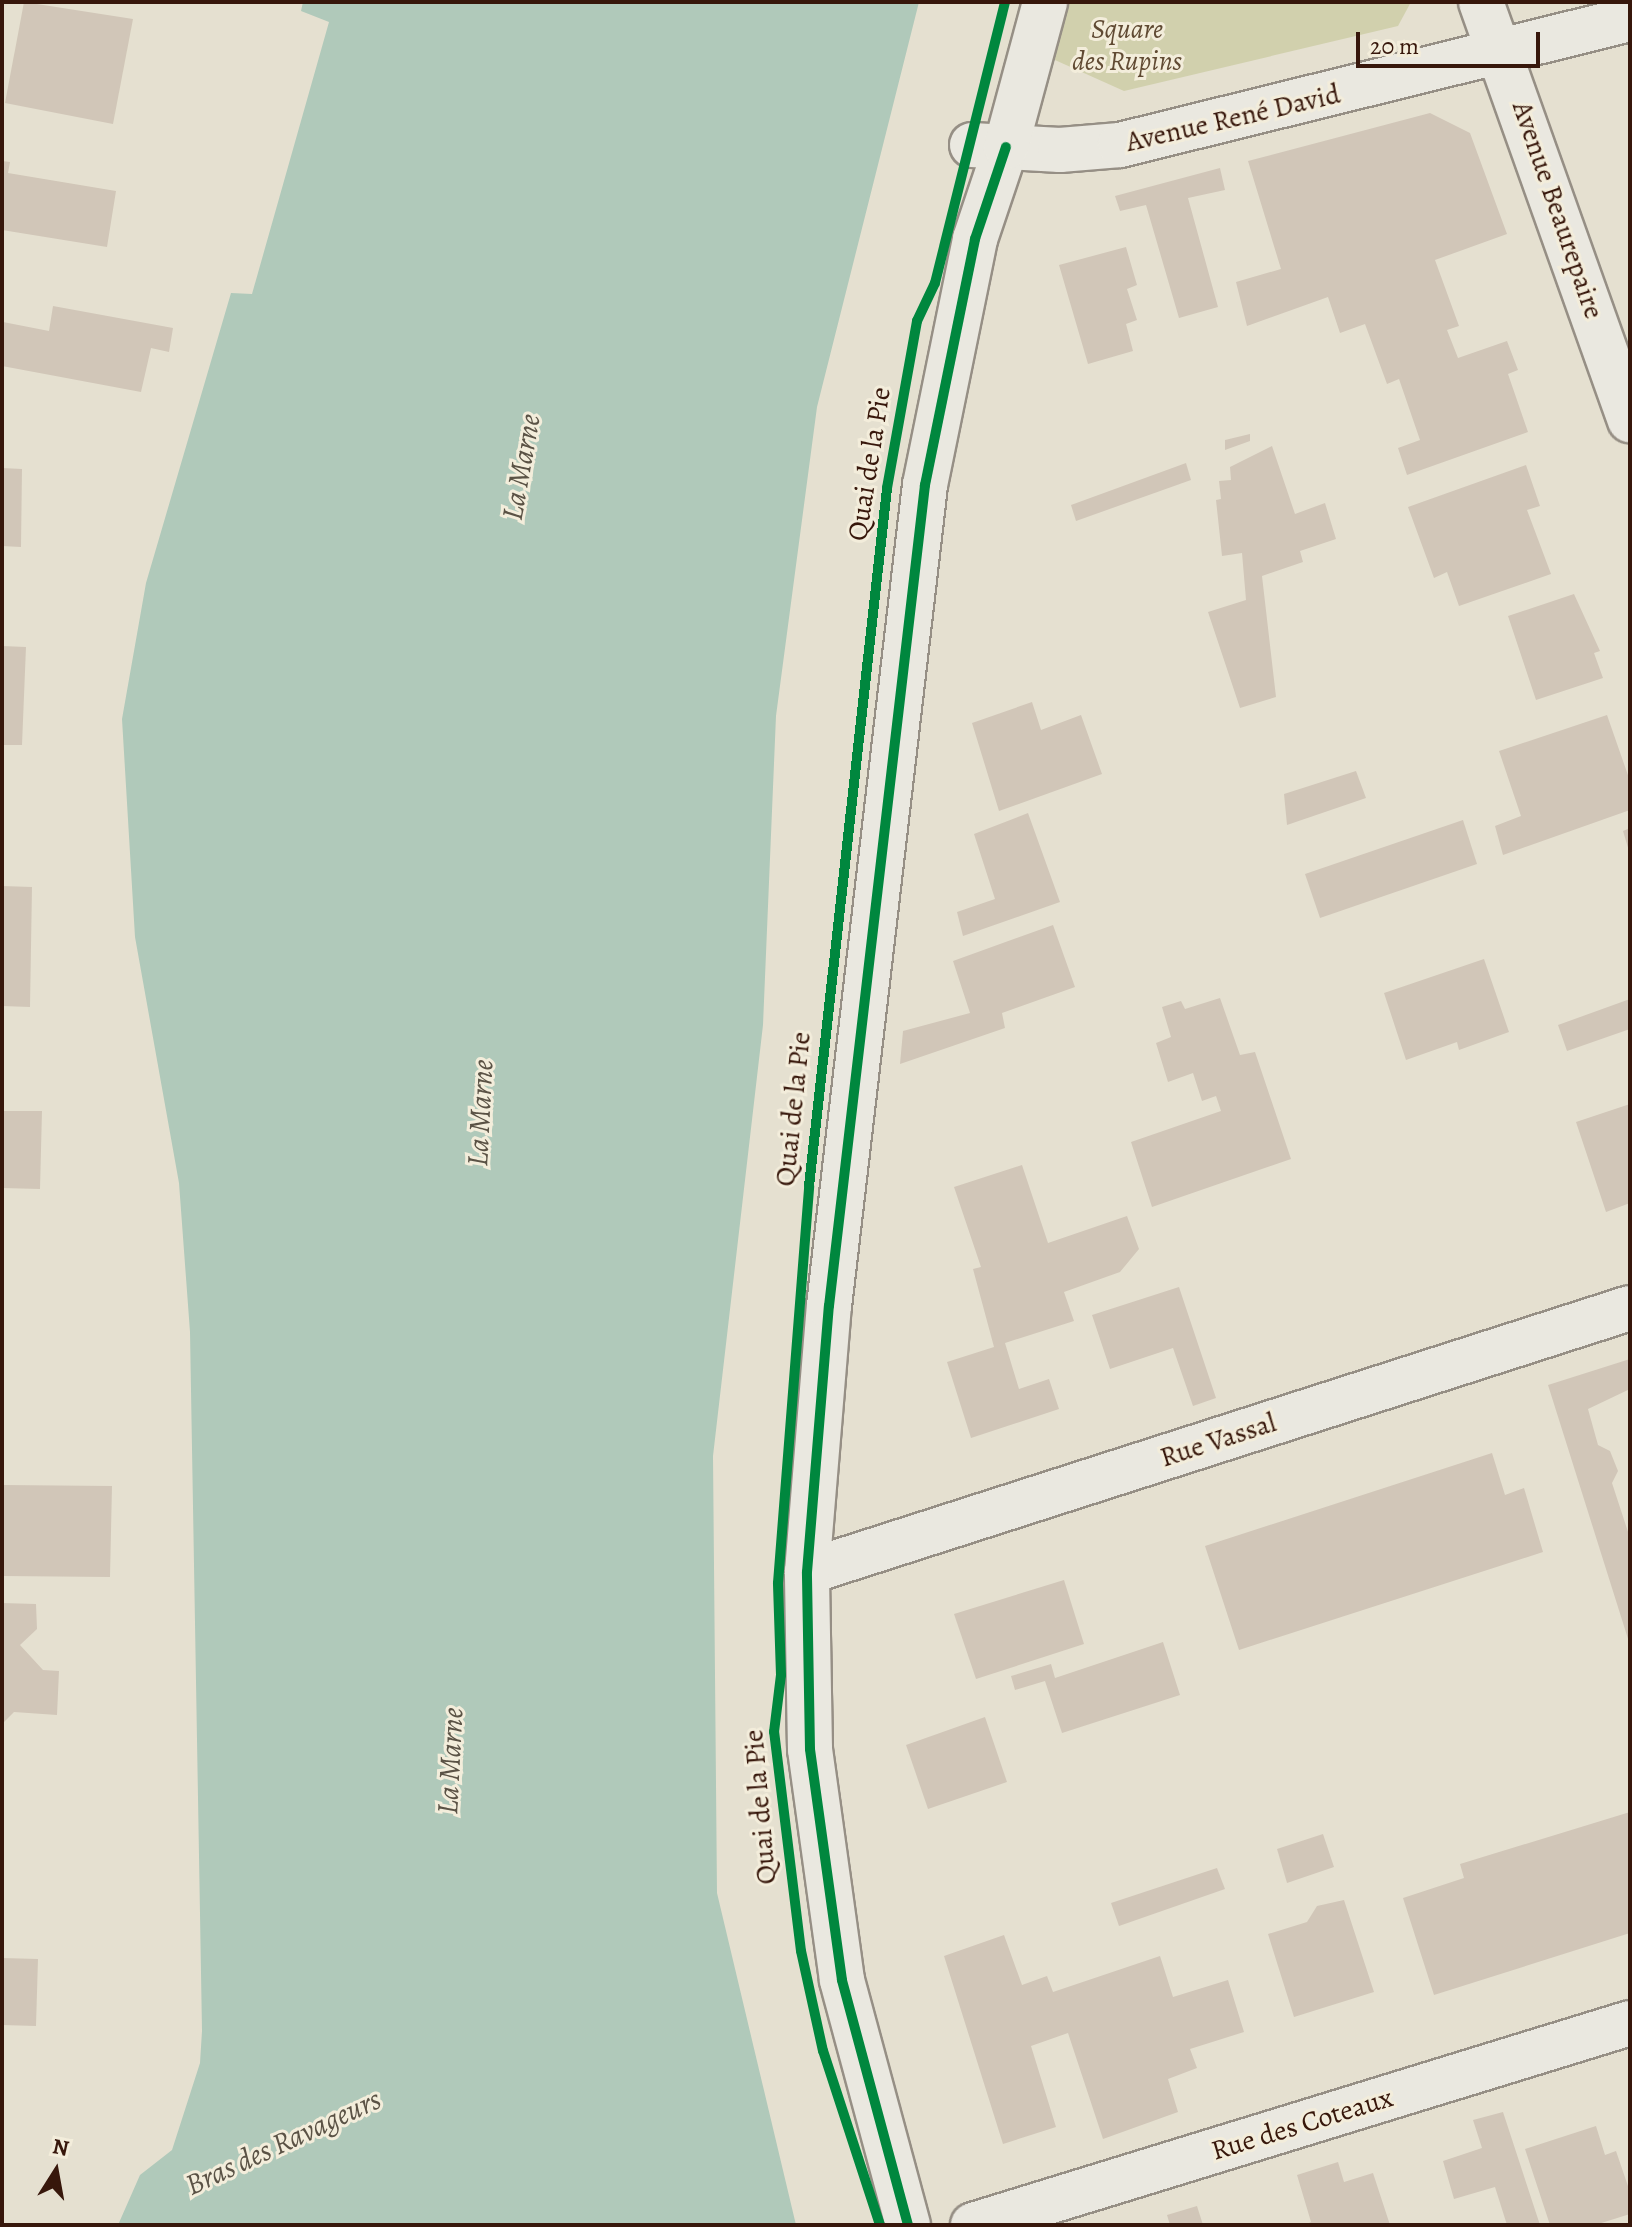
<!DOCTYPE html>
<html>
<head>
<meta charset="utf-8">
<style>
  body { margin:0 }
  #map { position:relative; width:1632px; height:2227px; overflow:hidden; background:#e5e0d0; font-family:Alegreya,serif }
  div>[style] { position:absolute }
  .green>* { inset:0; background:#d1d0ad }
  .water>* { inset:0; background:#b0c9ba }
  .building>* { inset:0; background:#d1c6b8 }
  .roads { filter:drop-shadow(2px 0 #968f85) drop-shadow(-2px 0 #968f85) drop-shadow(0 2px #968f85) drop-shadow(0 -2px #968f85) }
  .minor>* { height:44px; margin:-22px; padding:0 22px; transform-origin:22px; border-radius:22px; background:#eae8e0 }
  .cycleway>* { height:10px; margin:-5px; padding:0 5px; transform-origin:5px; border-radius:5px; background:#00873e }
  span { translate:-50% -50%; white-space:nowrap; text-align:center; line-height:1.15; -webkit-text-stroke:6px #f3eddb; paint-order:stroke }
  .park-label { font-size:28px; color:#604a33; font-style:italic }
  .street-label { font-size:28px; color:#37170b }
  .water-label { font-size:30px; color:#5a5245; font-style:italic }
  .frame { position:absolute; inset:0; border:4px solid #37170b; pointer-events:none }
  .north { position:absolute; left:16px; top:2131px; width:80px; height:80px; -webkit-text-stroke:6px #f3eddb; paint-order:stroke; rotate:11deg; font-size:22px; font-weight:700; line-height:32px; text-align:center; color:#37170b }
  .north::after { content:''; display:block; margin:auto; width:28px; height:36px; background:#37170b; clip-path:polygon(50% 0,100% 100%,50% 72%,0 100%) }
  .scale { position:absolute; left:1356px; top:32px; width:184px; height:36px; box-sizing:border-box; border:4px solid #37170b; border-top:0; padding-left:10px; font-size:24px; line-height:28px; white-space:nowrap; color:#37170b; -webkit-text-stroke:6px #f3eddb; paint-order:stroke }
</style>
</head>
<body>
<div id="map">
  <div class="green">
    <div style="clip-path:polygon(1061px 2px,1411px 2px,1398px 26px,1124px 91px,1046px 56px)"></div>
  </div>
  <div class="water">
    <div style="clip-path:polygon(303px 2px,919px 2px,817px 407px,776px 716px,763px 1025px,713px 1456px,717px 1893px,796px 2225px,118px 2225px,140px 2175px,172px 2150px,200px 2063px,202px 2031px,190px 1332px,179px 1183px,135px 937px,122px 719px,146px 583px,231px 293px,252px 294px,329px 22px,301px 11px)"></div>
  </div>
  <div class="building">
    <div style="clip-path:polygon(24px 2px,133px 19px,113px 124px,5px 103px)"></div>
    <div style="clip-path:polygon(1430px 113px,1470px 133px,1507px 234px,1435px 260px,1459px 326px,1447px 330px,1458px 358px,1507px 341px,1518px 370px,1508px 374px,1528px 432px,1407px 475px,1398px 448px,1420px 440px,1399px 379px,1387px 384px,1365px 324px,1340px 333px,1328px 297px,1247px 326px,1236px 282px,1281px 269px,1248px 161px)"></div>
    <div style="clip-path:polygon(2px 161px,10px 162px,8px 173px,116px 191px,107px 247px,2px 230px)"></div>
    <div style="clip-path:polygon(1220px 168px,1225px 190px,1188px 198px,1218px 307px,1179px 318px,1146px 205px,1120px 211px,1115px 196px)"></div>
    <div style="clip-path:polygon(1126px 247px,1137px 285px,1127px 289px,1137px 320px,1126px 324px,1133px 351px,1088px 364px,1059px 265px)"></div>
    <div style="clip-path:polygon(53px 306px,173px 328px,169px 352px,151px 348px,141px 392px,2px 366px,3px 322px,49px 331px)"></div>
    <div style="clip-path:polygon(1250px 434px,1250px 441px,1225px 450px,1225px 440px)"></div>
    <div style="clip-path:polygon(1272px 446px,1295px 514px,1325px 503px,1336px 539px,1300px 551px,1303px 562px,1262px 576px,1276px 697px,1240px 708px,1208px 612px,1246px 600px,1242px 553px,1222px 556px,1216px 500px,1221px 499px,1219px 481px,1231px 480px,1230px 467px)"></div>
    <div style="clip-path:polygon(1186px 463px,1191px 480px,1076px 521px,1071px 505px)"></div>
    <div style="clip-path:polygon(1526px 465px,1540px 506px,1527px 510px,1551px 574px,1459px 606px,1447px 572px,1434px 578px,1408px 507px)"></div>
    <div style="clip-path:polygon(2px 468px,22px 469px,21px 547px,2px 546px)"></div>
    <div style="clip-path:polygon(1574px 594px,1600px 651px,1594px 653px,1603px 678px,1536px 700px,1508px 616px)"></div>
    <div style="clip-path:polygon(2px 646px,26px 647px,22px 745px,2px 745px)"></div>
    <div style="clip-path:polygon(1032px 702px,1041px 730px,1081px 715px,1102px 774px,999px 811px,972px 723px)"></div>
    <div style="clip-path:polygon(1607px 715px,1630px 781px,1630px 810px,1503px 855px,1495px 826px,1521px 816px,1499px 751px)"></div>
    <div style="clip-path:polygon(1356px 771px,1366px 798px,1287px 825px,1284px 794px)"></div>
    <div style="clip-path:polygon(1028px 813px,1060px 902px,963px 936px,957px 912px,995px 899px,974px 834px)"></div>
    <div style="clip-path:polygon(1463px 820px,1477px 864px,1320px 918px,1305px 874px)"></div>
    <div style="clip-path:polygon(1630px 828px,1630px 851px,1629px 851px,1623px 831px)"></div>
    <div style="clip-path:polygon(2px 886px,32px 887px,30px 1007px,2px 1006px)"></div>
    <div style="clip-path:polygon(1053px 925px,1075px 987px,1002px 1013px,1005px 1028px,900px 1064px,903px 1031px,970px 1013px,953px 961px)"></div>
    <div style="clip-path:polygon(1484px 959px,1509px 1032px,1459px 1050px,1457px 1042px,1406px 1060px,1384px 993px)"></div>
    <div style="clip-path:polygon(1220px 998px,1240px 1055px,1255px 1052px,1291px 1159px,1152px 1207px,1131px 1142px,1221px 1111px,1216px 1096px,1202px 1101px,1193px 1073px,1168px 1082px,1156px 1043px,1171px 1037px,1162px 1007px,1181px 1001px,1185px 1009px)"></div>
    <div style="clip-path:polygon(1630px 999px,1630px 1029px,1567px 1051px,1558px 1025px)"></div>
    <div style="clip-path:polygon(1630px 1104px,1630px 1203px,1606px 1212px,1576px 1122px)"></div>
    <div style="clip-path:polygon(2px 1111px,42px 1111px,40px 1189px,2px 1188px)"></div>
    <div style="clip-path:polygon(1022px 1165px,1048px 1243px,1127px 1216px,1139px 1249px,1120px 1272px,1064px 1292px,1074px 1321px,1005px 1343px,1019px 1389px,1049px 1379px,1059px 1409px,971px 1438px,947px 1362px,994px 1347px,973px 1269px,981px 1267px,954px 1187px)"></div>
    <div style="clip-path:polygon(1179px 1287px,1216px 1398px,1193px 1406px,1173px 1348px,1110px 1369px,1092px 1315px)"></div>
    <div style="clip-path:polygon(1630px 1359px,1630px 1389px,1588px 1409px,1598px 1445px,1610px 1451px,1618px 1471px,1612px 1483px,1630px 1538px,1629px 1642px,1548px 1385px)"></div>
    <div style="clip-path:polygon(1492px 1453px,1505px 1495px,1524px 1488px,1543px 1552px,1239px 1650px,1205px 1546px)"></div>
    <div style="clip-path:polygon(4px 1485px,112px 1486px,110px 1577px,3px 1576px)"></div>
    <div style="clip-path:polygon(1064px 1580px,1084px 1644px,976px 1679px,954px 1614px)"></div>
    <div style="clip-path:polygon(2px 1603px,36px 1604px,37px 1629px,20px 1645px,43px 1670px,59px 1671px,57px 1715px,14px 1712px,2px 1724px)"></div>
    <div style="clip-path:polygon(1163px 1642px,1180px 1695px,1062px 1733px,1045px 1681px,1015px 1690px,1011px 1676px,1051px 1664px,1055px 1678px)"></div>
    <div style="clip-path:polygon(985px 1717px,1007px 1782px,928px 1809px,906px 1745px)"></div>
    <div style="clip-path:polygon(1630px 1812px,1630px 1933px,1434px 1995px,1403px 1898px,1464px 1878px,1460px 1864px)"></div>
    <div style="clip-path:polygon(1323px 1834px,1334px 1867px,1287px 1883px,1277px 1849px)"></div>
    <div style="clip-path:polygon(1217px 1868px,1225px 1889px,1119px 1926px,1111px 1903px)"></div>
    <div style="clip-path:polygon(1344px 1900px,1374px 1992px,1294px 2017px,1268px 1934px,1307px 1922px,1317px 1906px)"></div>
    <div style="clip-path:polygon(1004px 1935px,1022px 1985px,1047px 1976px,1053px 1992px,1160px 1956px,1173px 1997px,1228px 1980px,1244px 2032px,1190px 2049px,1197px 2068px,1168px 2079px,1178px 2112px,1103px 2139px,1068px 2033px,1031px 2046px,1056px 2127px,1003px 2144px,944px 1956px)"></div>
    <div style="clip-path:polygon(2px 1958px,38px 1959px,36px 2026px,2px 2025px)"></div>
    <div style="clip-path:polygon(1503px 2112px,1540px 2225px,1507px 2225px,1495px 2187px,1454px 2199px,1443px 2161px,1482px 2148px,1473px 2120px)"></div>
    <div style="clip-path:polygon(1596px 2126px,1605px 2155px,1616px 2151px,1630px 2192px,1630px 2214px,1595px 2225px,1550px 2225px,1525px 2149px)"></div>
    <div style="clip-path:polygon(1338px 2162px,1344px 2182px,1373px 2173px,1390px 2225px,1305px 2225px,1311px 2222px,1297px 2175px)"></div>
    <div style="clip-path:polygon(1197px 2206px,1203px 2225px,1170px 2225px,1167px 2215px)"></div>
  </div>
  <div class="roads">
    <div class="minor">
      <div style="left:1481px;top:2px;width:444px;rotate:70.4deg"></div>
      <div style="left:972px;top:145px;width:88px;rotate:3.3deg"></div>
      <div style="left:1060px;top:150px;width:60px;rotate:-4.8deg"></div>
      <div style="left:1120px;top:145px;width:525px;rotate:-13.88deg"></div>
      <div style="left:807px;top:1572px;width:864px;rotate:-17.79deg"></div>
      <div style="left:908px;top:2225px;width:254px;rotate:-105.1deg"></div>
      <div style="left:842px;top:1980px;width:233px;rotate:-97.9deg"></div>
      <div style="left:810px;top:1749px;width:177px;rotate:-91deg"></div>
      <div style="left:807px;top:1572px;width:267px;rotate:-85.3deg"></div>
      <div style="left:829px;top:1306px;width:827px;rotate:-83.33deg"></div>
      <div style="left:925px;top:485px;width:251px;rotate:-78.5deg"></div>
      <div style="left:975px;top:239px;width:97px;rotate:-71.4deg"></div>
      <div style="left:1006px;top:147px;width:150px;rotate:-74.9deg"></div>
      <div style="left:973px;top:2225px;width:687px;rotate:-17.09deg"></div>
    </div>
  </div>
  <div class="cycleway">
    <div style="left:880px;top:2225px;width:183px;rotate:-108.1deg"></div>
    <div style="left:823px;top:2051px;width:102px;rotate:-102.4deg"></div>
    <div style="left:801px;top:1951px;width:221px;rotate:-97deg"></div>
    <div style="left:774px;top:1732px;width:57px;rotate:-83deg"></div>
    <div style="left:781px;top:1675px;width:92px;rotate:-91.9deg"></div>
    <div style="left:778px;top:1583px;width:398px;rotate:-85.5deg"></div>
    <div style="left:809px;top:1186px;width:702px;rotate:-83.62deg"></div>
    <div style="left:887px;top:488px;width:170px;rotate:-79.8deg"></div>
    <div style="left:917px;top:321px;width:42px;rotate:-64.7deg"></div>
    <div style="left:935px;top:283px;width:290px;rotate:-76deg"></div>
    <div style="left:908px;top:2225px;width:254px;rotate:-105.1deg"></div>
    <div style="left:842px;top:1980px;width:233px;rotate:-97.9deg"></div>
    <div style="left:810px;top:1749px;width:177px;rotate:-91deg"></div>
    <div style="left:807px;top:1572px;width:267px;rotate:-85.3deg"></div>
    <div style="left:829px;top:1306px;width:827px;rotate:-83.33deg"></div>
    <div style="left:925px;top:485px;width:251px;rotate:-78.5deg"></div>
    <div style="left:975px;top:239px;width:97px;rotate:-71.4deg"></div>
  </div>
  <div class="park-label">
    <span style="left:1127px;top:45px">Square<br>des Rupins</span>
  </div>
  <div class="street-label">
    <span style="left:1233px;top:118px;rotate:-13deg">Avenue René David</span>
    <span style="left:1558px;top:210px;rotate:71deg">Avenue Beaurepaire</span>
    <span style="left:869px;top:464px;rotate:-81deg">Quai de la Pie</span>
    <span style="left:793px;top:1109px;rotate:-84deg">Quai de la Pie</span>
    <span style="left:1218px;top:1440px;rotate:-18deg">Rue Vassal</span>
    <span style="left:760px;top:1807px;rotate:-95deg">Quai de la Pie</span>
    <span style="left:1302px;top:2124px;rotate:-17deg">Rue des Coteaux</span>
  </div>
  <div class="water-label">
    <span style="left:521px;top:467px;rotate:-80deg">La Marne</span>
    <span style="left:480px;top:1113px;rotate:-87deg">La Marne</span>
    <span style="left:450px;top:1761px;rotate:-87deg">La Marne</span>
    <span style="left:283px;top:2142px;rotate:-25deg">Bras des Ravageurs</span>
  </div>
  <div class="frame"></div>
  <div class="north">N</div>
  <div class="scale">20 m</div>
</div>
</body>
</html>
